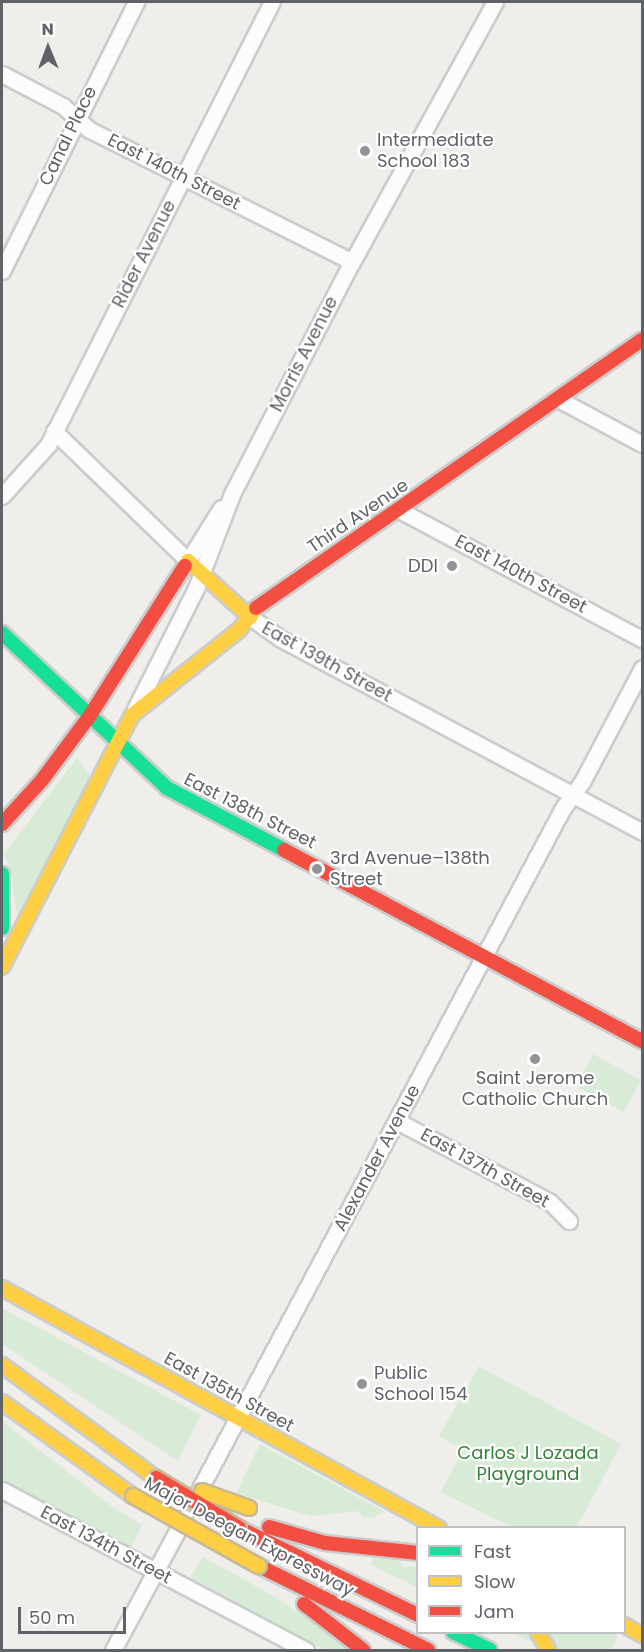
<!DOCTYPE html>
<html>
<head>
<meta charset="utf-8">
<style>
  body { margin:0 }
  #map { position:relative; width:644px; height:1652px; overflow:hidden; background:#efeeea; font-family:Poppins,sans-serif }
  div>[style] { position:absolute }
  .green>* { inset:0; background:#d8ebd6 }
  .roads { filter:drop-shadow(2px 0 #cbcccc) drop-shadow(-2px 0 #cbcccc) drop-shadow(0 2px #cbcccc) drop-shadow(0 -2px #cbcccc) }
  .street>* { height:15px; margin:-7.5px; padding:0 7.5px; transform-origin:7.5px; border-radius:7.5px; background:#fdfcfc }
  .fast>* { height:14px; margin:-7px; padding:0 7px; transform-origin:7px; border-radius:7px; background:#16e098 }
  .slow>* { height:14px; margin:-7px; padding:0 7px; transform-origin:7px; border-radius:7px; background:#ffcf43 }
  .jam>* { height:14px; margin:-7px; padding:0 7px; transform-origin:7px; border-radius:7px; background:#f24e42 }
  .bridges { filter:drop-shadow(2px 0 #c8b996) drop-shadow(-2px 0 #c8b996) drop-shadow(0 2px #c8b996) drop-shadow(0 -2px #c8b996) }
  .slow-bridge>* { height:14px; margin:-7px; padding:0 7px; transform-origin:7px; border-radius:7px; background:#ffcf43 }
  .jam-bridge>* { height:14px; margin:-7px; padding:0 7px; transform-origin:7px; border-radius:7px; background:#f24e42 }
  .dots>* { width:16px; height:16px; translate:-50% -50%; box-sizing:border-box; border:3px solid #fff; border-radius:50% }
  span { translate:-50% -50%; white-space:nowrap; text-align:center; line-height:1.15; -webkit-text-stroke:4.5px #fff; paint-order:stroke }
  .street-label { font-size:18px; color:#5f6368 }
  .poi-label { font-size:18px; color:#5f6368 }
  .left { translate:0 -50%; text-align:left }
  .right { translate:-100% -50%; text-align:right }
  .park-label { font-size:18px; color:#348238 }
  .frame { position:absolute; inset:0; border:3px solid #5f6368; pointer-events:none }
  .legend { position:absolute; left:416px; top:1526px; width:210px; height:108px; box-sizing:border-box; background:#fff; border:2px solid #bfc1c3; margin:0; padding:8px 10px; list-style:none; font-size:18px; color:#5f6368 }
  .legend li { display:flex; align-items:center; gap:12px; height:30px }
  .legend b { width:30px; border:2px solid #bfc1c3 }
  .north { position:absolute; left:18px; top:18px; width:60px; height:60px; -webkit-text-stroke:4px #fff; paint-order:stroke; rotate:359deg; font-size:16px; font-weight:700; line-height:24px; text-align:center; color:#5f6368 }
  .north::after { content:''; display:block; margin:auto; width:21px; height:27px; background:#5f6368; clip-path:polygon(50% 0,100% 100%,50% 72%,0 100%) }
  .scale { position:absolute; left:18px; top:1607px; width:108px; height:27px; box-sizing:border-box; border:3px solid #5f6368; border-top:0; padding-left:8px; font-size:18px; line-height:21px; white-space:nowrap; color:#5f6368; -webkit-text-stroke:4px #fff; paint-order:stroke }
</style>
</head>
<body>
<div id="map">
  <div class="green">
    <div style="clip-path:polygon(77px 758px,91px 777px,17px 916px,10px 868px,4px 854px)"></div>
    <div style="clip-path:polygon(593px 1054px,641px 1080px,624px 1112px,576px 1086px)"></div>
    <div style="clip-path:polygon(2px 1308px,201px 1415px,178px 1461px,2px 1344px)"></div>
    <div style="clip-path:polygon(479px 1366px,621px 1444px,577px 1527px,512px 1527px,441px 1492px,463px 1449px,439px 1436px)"></div>
    <div style="clip-path:polygon(2px 1421px,114px 1508px,142px 1525px,131px 1548px,2px 1480px)"></div>
    <div style="clip-path:polygon(260px 1444px,384px 1511px,374px 1518px,363px 1517px,358px 1511px,310px 1516px,236px 1493px)"></div>
    <div style="clip-path:polygon(202px 1557px,271px 1594px,351px 1650px,325px 1650px,191px 1578px)"></div>
    <div style="clip-path:polygon(374px 1558px,401px 1561px,403px 1567px,417px 1566px,417px 1587px,371px 1565px)"></div>
    <div style="clip-path:polygon(512px 1633px,615px 1633px,618px 1637px,610px 1650px,549px 1650px)"></div>
  </div>
  <div class="roads">
    <div class="street">
      <div style="left:2px;top:74px;width:69px;rotate:27.7deg"></div>
      <div style="left:63px;top:106px;width:36px;rotate:42deg"></div>
      <div style="left:90px;top:130px;width:293px;rotate:26.7deg"></div>
      <div style="left:2px;top:271px;width:301px;rotate:-63.5deg"></div>
      <div style="left:558px;top:399px;width:95px;rotate:28.2deg"></div>
      <div style="left:54px;top:431px;width:187px;rotate:44.1deg"></div>
      <div style="left:188px;top:561px;width:62px;rotate:-58.1deg"></div>
      <div style="left:2px;top:496px;width:69px;rotate:-48deg"></div>
      <div style="left:48px;top:445px;width:496px;rotate:-63.2deg"></div>
      <div style="left:399px;top:510px;width:275px;rotate:28deg"></div>
      <div style="left:250px;top:617px;width:38px;rotate:35deg"></div>
      <div style="left:281px;top:639px;width:409px;rotate:28.1deg"></div>
      <div style="left:135px;top:709px;width:136px;rotate:-63.2deg"></div>
      <div style="left:196px;top:588px;width:101px;rotate:-69deg"></div>
      <div style="left:232px;top:494px;width:261px;rotate:-62.7deg"></div>
      <div style="left:352px;top:262px;width:297px;rotate:-61.2deg"></div>
      <div style="left:397px;top:1121px;width:173px;rotate:27.9deg"></div>
      <div style="left:550px;top:1202px;width:27px;rotate:45deg"></div>
      <div style="left:2px;top:1490px;width:344px;rotate:27.8deg"></div>
      <div style="left:197px;top:1494px;width:778px;rotate:-61.92deg"></div>
      <div style="left:563px;top:808px;width:32px;rotate:-54deg"></div>
      <div style="left:582px;top:782px;width:129px;rotate:-62.2deg"></div>
      <div style="left:113px;top:1650px;width:150px;rotate:-61.7deg"></div>
    </div>
    <div class="fast">
      <div style="left:2px;top:633px;width:226px;rotate:43.2deg"></div>
      <div style="left:167px;top:788px;width:132px;rotate:27.9deg"></div>
      <div style="left:2px;top:874px;width:54px;rotate:90deg"></div>
      <div style="left:453px;top:1632px;width:41px;rotate:25.9deg"></div>
    </div>
    <div class="slow">
      <div style="left:185px;top:566px;width:6px;rotate:-59deg"></div>
      <div style="left:188px;top:561px;width:84px;rotate:42.1deg"></div>
      <div style="left:2px;top:967px;width:284px;rotate:-62.7deg"></div>
      <div style="left:132px;top:715px;width:137px;rotate:-38.5deg"></div>
      <div style="left:239px;top:630px;width:28px;rotate:-52deg"></div>
      <div style="left:2px;top:1288px;width:499px;rotate:28.8deg"></div>
      <div style="left:2px;top:1365px;width:191px;rotate:36.3deg"></div>
      <div style="left:2px;top:1402px;width:161px;rotate:35.7deg"></div>
      <div style="left:624px;top:1625px;width:21px;rotate:29deg"></div>
      <div style="left:538px;top:1632px;width:21px;rotate:61deg"></div>
    </div>
    <div class="jam">
      <div style="left:256px;top:608px;width:470px;rotate:-34.8deg"></div>
      <div style="left:2px;top:824px;width:59px;rotate:-47.7deg"></div>
      <div style="left:42px;top:780px;width:79px;rotate:-53.3deg"></div>
      <div style="left:89px;top:717px;width:179px;rotate:-57.6deg"></div>
      <div style="left:284px;top:850px;width:406px;rotate:28.1deg"></div>
      <div style="left:269px;top:1527px;width:58px;rotate:15.9deg"></div>
      <div style="left:325px;top:1543px;width:94px;rotate:6.1deg"></div>
      <div style="left:239px;top:1528px;width:199px;rotate:25.9deg"></div>
      <div style="left:259px;top:1566px;width:189px;rotate:26.4deg"></div>
      <div style="left:304px;top:1604px;width:75px;rotate:37.9deg"></div>
    </div>
  </div>
  <div class="bridges">
    <div class="slow-bridge">
      <div style="left:202px;top:1491px;width:50px;rotate:19.9deg"></div>
      <div style="left:133px;top:1496px;width:144px;rotate:29.1deg"></div>
    </div>
    <div class="jam-bridge">
      <div style="left:156px;top:1478px;width:97px;rotate:31.1deg"></div>
    </div>
  </div>
  <div class="dots">
    <div style="left:365px;top:151px;background:#919496"></div>
    <div style="left:452px;top:566px;background:#919496"></div>
    <div style="left:317px;top:869px;background:#919496"></div>
    <div style="left:535px;top:1059px;background:#919496"></div>
    <div style="left:362px;top:1384px;background:#919496"></div>
  </div>
  <div class="street-label">
    <span style="left:68px;top:136px;rotate:-64deg">Canal Place</span>
    <span style="left:174px;top:172px;rotate:27deg">East 140th Street</span>
    <span style="left:144px;top:254px;rotate:-63deg">Rider Avenue</span>
    <span style="left:304px;top:354px;rotate:-63deg">Morris Avenue</span>
    <span style="left:358px;top:516px;rotate:-34deg">Third Avenue</span>
    <span style="left:521px;top:574px;rotate:28deg">East 140th Street</span>
    <span style="left:327px;top:662px;rotate:29deg">East 139th Street</span>
    <span style="left:250px;top:811px;rotate:27deg">East 138th Street</span>
    <span style="left:377px;top:1158px;rotate:-62deg">Alexander Avenue</span>
    <span style="left:485px;top:1168px;rotate:29deg">East 137th Street</span>
    <span style="left:229px;top:1392px;rotate:29deg">East 135th Street</span>
    <span style="left:249px;top:1537px;rotate:28deg">Major Deegan Expressway</span>
    <span style="left:106px;top:1545px;rotate:28deg">East 134th Street</span>
  </div>
  <div class="poi-label">
    <span class="left" style="left:377px;top:151px">Intermediate<br>School 183</span>
    <span class="right" style="left:438px;top:566px">DDI</span>
    <span class="left" style="left:330px;top:869px">3rd Avenue–138th<br>Street</span>
    <span style="left:535px;top:1089px">Saint Jerome<br>Catholic Church</span>
    <span class="left" style="left:374px;top:1384px">Public<br>School 154</span>
  </div>
  <div class="park-label">
    <span style="left:528px;top:1464px">Carlos J Lozada<br>Playground</span>
  </div>
  <div class="frame"></div>
  <ul class="legend">
  <li><b style="height:8px;background:#16e098"></b>Fast</li>
  <li><b style="height:8px;background:#ffcf43"></b>Slow</li>
  <li><b style="height:8px;background:#f24e42"></b>Jam</li>
  </ul>
  <div class="north">N</div>
  <div class="scale">50 m</div>
</div>
</body>
</html>
